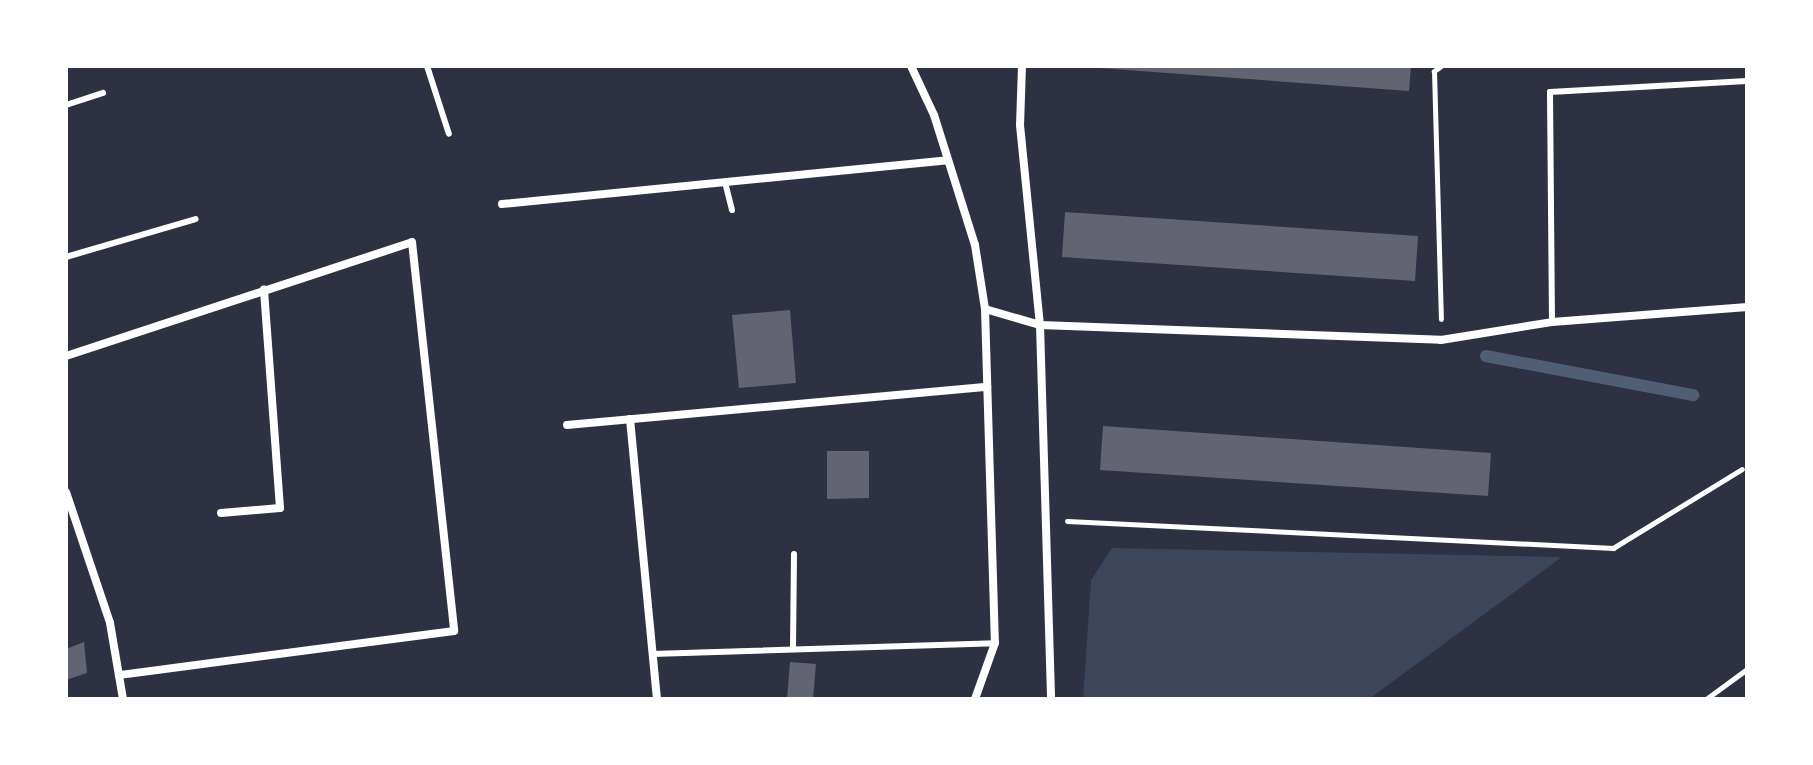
<!DOCTYPE html>
<html>
<head>
<meta charset="utf-8">
<style>
  body { margin:0 }
  #map { position:relative; width:1813px; height:765px; overflow:hidden; background:#2d3142; font-family:Quicksand,sans-serif }
  div>[style] { position:absolute }
  .green>* { inset:0; background:#3c4559 }
  .stream>* { height:12px; margin:-6px; padding:0 6px; transform-origin:6px; border-radius:6px; background:#4f5d75 }
  .building>* { inset:0; background:#626471 }
  .path>* { height:5px; margin:-2.5px; padding:0 2.5px; transform-origin:2.5px; border-radius:2.5px; background:#fff }
  .service>* { height:6px; margin:-3px; padding:0 3px; transform-origin:3px; border-radius:3px; background:#fff }
  .minor>* { height:8px; margin:-4px; padding:0 4px; transform-origin:4px; border-radius:4px; background:#fff }
  span { translate:-50% -50%; white-space:nowrap; text-align:center; line-height:1.15; -webkit-text-stroke:8px #fff; paint-order:stroke }
  .frame { position:absolute; inset:0; border:68px solid #fff; pointer-events:none }
</style>
</head>
<body>
<div id="map">
  <div class="green">
    <div style="clip-path:polygon(1112px 548px,1562px 557px,1369px 699px,1083px 699px,1091px 580px)"></div>
  </div>
  <div class="stream">
    <div style="left:1486px;top:356px;width:211px;rotate:10.7deg"></div>
  </div>
  <div class="building">
    <div style="clip-path:polygon(1073px 66px,1411px 66px,1409px 91px)"></div>
    <div style="clip-path:polygon(1065px 212px,1418px 236px,1415px 281px,1062px 257px)"></div>
    <div style="clip-path:polygon(790px 310px,796px 383px,739px 388px,732px 315px)"></div>
    <div style="clip-path:polygon(1103px 426px,1491px 453px,1488px 496px,1100px 470px)"></div>
    <div style="clip-path:polygon(827px 451px,869px 451px,869px 498px,827px 499px)"></div>
    <div style="clip-path:polygon(84px 642px,87px 673px,66px 680px,66px 649px)"></div>
    <div style="clip-path:polygon(790px 662px,816px 664px,813px 699px,787px 699px)"></div>
  </div>
  <div class="path">
    <div style="left:1441px;top:66px;width:9px;rotate:144deg"></div>
    <div style="left:1434px;top:71px;width:248px;rotate:88.4deg"></div>
    <div style="left:1067px;top:521px;width:547px;rotate:2.83deg"></div>
    <div style="left:1613px;top:548px;width:151px;rotate:-31.5deg"></div>
    <div style="left:1706px;top:699px;width:51px;rotate:-36.2deg"></div>
  </div>
  <div class="service">
    <div style="left:427px;top:66px;width:71px;rotate:72.1deg"></div>
    <div style="left:66px;top:105px;width:39px;rotate:-18deg"></div>
    <div style="left:725px;top:182px;width:29px;rotate:76deg"></div>
    <div style="left:66px;top:257px;width:135px;rotate:-16.3deg"></div>
    <div style="left:1552px;top:322px;width:230px;rotate:-90.5deg"></div>
    <div style="left:1550px;top:92px;width:197px;rotate:-3.2deg"></div>
    <div style="left:793px;top:649px;width:95px;rotate:-89.4deg"></div>
    <div style="left:652px;top:654px;width:343px;rotate:-1.8deg"></div>
  </div>
  <div class="minor">
    <div style="left:911px;top:66px;width:54px;rotate:64.9deg"></div>
    <div style="left:934px;top:115px;width:136px;rotate:72.5deg"></div>
    <div style="left:975px;top:245px;width:65px;rotate:81.1deg"></div>
    <div style="left:985px;top:309px;width:334px;rotate:88.3deg"></div>
    <div style="left:995px;top:643px;width:59px;rotate:109.7deg"></div>
    <div style="left:1022px;top:66px;width:59px;rotate:91.9deg"></div>
    <div style="left:1020px;top:125px;width:201px;rotate:84.3deg"></div>
    <div style="left:1040px;top:325px;width:374px;rotate:88.3deg"></div>
    <div style="left:502px;top:204px;width:448px;rotate:-5.6deg"></div>
    <div style="left:985px;top:309px;width:57px;rotate:16.2deg"></div>
    <div style="left:1040px;top:325px;width:401px;rotate:2.1deg"></div>
    <div style="left:1441px;top:340px;width:112px;rotate:-9.2deg"></div>
    <div style="left:1552px;top:322px;width:196px;rotate:-4.4deg"></div>
    <div style="left:66px;top:356px;width:364px;rotate:-18.2deg"></div>
    <div style="left:412px;top:242px;width:391px;rotate:83.8deg"></div>
    <div style="left:454px;top:631px;width:338px;rotate:172.5deg"></div>
    <div style="left:630px;top:419px;width:281px;rotate:84.5deg"></div>
    <div style="left:567px;top:425px;width:422px;rotate:-5.2deg"></div>
    <div style="left:66px;top:492px;width:138px;rotate:71.4deg"></div>
    <div style="left:110px;top:623px;width:77px;rotate:80.3deg"></div>
    <div style="left:221px;top:513px;width:59px;rotate:-4.8deg"></div>
    <div style="left:280px;top:508px;width:219px;rotate:-94.2deg"></div>
  </div>
  <div class="frame"></div>
</div>
</body>
</html>
